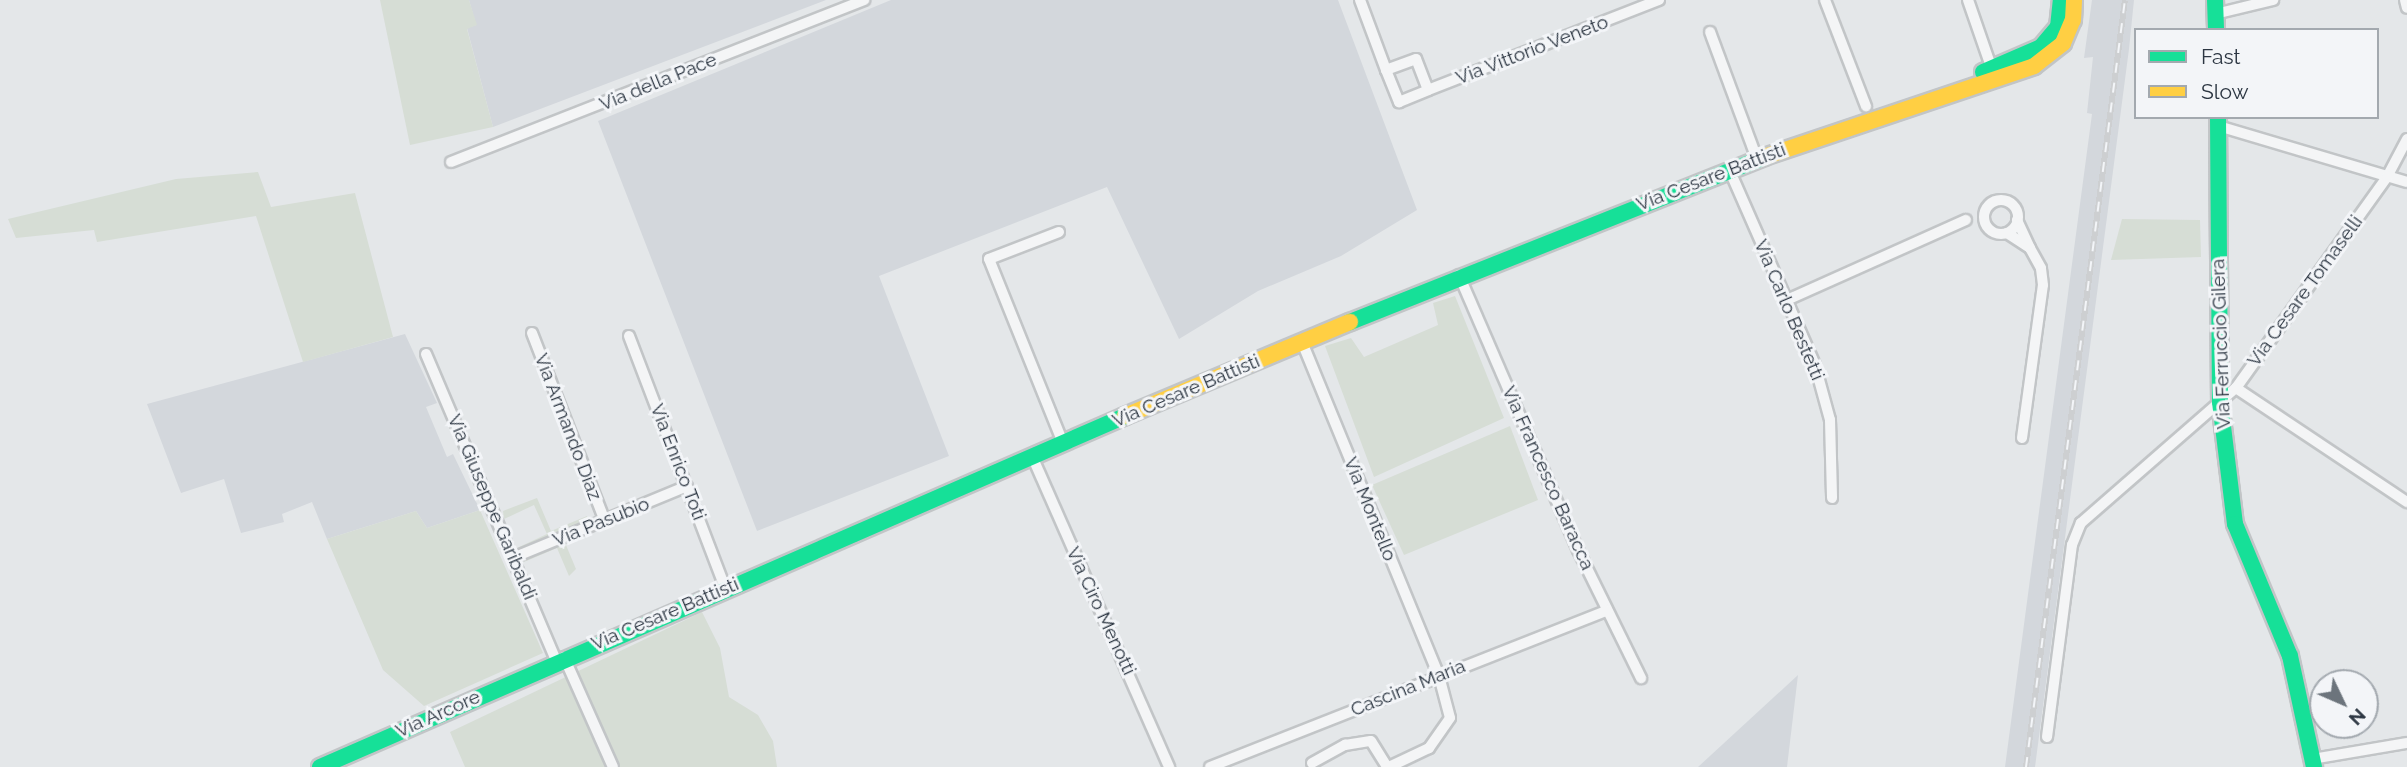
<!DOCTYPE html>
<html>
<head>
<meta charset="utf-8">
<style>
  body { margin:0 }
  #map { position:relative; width:2407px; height:767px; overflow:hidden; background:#e4e7e9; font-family:Raleway,sans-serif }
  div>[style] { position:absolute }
  .built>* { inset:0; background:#d3d7dc }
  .green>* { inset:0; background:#d6ddd5 }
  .roads { filter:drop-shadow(2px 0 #c2c5c7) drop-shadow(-2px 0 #c2c5c7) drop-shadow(0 2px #c2c5c7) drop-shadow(0 -2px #c2c5c7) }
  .street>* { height:10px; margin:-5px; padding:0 5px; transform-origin:5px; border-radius:5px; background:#f4f5f6 }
  .street>.ring { margin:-5px; padding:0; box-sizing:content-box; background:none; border:10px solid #f4f5f6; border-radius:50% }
  .fast>* { height:16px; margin:-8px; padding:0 8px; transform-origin:8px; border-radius:8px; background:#16e098 }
  .slow>* { height:16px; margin:-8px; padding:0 8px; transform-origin:8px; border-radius:8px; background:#ffcf43 }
  .rail>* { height:6px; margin-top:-3px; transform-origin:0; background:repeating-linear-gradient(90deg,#f3f5f8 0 10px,#cdcfd1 0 20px); box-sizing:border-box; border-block:2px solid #cdcfd1 }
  span { translate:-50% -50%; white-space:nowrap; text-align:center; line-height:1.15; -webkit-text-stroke:6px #f3f5f8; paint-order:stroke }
  .street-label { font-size:19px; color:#2c3642 }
  .legend { position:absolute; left:2134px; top:28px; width:245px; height:91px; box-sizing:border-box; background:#f3f5f8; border:2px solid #a3a9af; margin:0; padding:9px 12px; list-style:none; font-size:21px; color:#2c3642 }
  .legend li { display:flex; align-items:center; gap:14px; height:35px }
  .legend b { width:35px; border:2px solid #a3a9af }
  .north { position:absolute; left:2309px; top:669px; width:70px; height:70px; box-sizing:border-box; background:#f3f5f8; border:2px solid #a3a9af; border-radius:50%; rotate:134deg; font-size:19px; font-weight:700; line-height:28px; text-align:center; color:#2c3642 }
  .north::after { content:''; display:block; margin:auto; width:24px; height:32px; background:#6c747c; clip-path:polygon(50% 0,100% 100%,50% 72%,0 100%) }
</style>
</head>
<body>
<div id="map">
  <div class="built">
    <div style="clip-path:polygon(469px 0,826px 0,493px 127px,467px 28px,476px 25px)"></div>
    <div style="clip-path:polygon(891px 0,1338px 0,1417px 210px,1341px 256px,1258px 291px,1179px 339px,1107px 187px,879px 276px,949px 456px,757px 531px,598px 121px)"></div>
    <div style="clip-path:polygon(2092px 0,2134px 0,2129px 49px,2035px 767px,2005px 767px,2092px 114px,2087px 113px,2093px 57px,2084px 58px)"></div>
    <div style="clip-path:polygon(405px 334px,437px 403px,426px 407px,447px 457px,453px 454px,480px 510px,427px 528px,416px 511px,327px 539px,312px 502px,282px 514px,284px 522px,241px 533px,224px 479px,181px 493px,147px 404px)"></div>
    <div style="clip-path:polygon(1798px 675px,1787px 767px,1698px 767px)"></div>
  </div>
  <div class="green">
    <div style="clip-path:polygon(380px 0,469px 0,477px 25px,467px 29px,493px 127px,410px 145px)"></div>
    <div style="clip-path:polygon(258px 172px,271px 207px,355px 193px,393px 337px,303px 362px,256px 216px,97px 242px,94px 230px,16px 238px,8px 219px,176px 179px)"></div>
    <div style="clip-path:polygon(2122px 219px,2200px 220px,2201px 257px,2111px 260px)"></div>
    <div style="clip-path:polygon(1455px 296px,1504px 418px,1374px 477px,1325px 346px,1351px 338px,1364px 357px,1438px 325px,1433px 303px)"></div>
    <div style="clip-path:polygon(1510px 426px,1538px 500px,1404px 555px,1372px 485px)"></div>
    <div style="clip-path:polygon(537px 498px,551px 531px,587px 516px,590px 527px,563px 538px,576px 569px,569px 576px,557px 548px,524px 562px,520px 555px,517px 548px,547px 534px,534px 505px,504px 519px,503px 511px)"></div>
    <div style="clip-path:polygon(480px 510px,543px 653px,424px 706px,383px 670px,327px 539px,416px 511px,427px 528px)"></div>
    <div style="clip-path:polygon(702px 612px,720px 648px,729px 697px,758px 715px,773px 741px,777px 767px,465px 767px,450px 732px)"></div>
  </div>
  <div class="roads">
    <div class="street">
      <div style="left:1360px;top:0;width:75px;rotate:69.6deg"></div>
      <div style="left:1386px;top:70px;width:35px;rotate:68deg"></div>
      <div style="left:1399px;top:102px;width:31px;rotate:-22deg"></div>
      <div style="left:1428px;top:90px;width:33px;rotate:-111deg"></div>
      <div style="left:1416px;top:59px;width:32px;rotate:160deg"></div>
      <div style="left:1825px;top:0;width:114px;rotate:68.9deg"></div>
      <div style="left:1968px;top:0;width:76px;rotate:70.9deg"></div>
      <div style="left:2405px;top:0;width:8px;rotate:76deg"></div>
      <div style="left:2215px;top:14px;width:60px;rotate:-13.6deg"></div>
      <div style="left:1710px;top:32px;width:135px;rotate:69.7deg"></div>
      <div style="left:1428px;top:90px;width:248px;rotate:-21.3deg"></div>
      <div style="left:2218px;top:126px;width:197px;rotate:16.5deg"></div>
      <div style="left:451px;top:162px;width:444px;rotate:-21.4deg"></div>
      <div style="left:1729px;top:169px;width:214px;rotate:66.3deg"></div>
      <div style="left:1815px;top:365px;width:57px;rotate:74.7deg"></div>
      <div style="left:1830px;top:420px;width:78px;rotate:88.5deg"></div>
      <div class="ring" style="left:1984px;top:200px;width:24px;height:24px"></div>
      <div style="left:1059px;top:232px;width:75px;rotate:158.9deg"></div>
      <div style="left:989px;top:259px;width:198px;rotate:68.1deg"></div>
      <div style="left:2007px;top:233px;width:27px;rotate:33deg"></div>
      <div style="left:2030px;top:248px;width:31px;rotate:-115deg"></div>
      <div style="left:1459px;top:275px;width:300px;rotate:66.6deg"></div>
      <div style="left:1578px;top:550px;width:143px;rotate:63.8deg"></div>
      <div style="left:1787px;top:300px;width:196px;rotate:-24.1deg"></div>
      <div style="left:532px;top:333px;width:202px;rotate:68.8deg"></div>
      <div style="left:629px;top:336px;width:270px;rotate:69.1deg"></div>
      <div style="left:1302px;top:342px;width:361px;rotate:67.7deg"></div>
      <div style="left:1439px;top:676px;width:43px;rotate:75.3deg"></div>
      <div style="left:1450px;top:718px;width:37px;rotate:125deg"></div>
      <div style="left:1429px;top:748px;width:44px;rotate:154.6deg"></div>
      <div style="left:426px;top:354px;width:332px;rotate:67deg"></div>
      <div style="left:2236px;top:388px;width:206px;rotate:33.7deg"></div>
      <div style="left:2022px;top:438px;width:154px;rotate:-82.2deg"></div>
      <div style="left:2043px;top:285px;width:17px;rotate:-97deg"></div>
      <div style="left:2041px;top:268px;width:23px;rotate:-119deg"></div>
      <div style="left:1032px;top:456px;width:340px;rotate:66.2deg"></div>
      <div style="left:515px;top:557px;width:186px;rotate:-22.4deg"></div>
      <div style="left:564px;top:657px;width:120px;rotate:66deg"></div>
      <div style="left:2047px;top:737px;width:194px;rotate:-82.6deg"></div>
      <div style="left:2072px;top:545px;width:24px;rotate:-68deg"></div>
      <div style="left:2081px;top:523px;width:206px;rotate:-41.1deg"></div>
      <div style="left:2236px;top:388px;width:259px;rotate:-54.4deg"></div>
      <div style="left:2387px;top:177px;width:43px;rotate:-62.2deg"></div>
      <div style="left:2312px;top:759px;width:96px;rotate:-9.6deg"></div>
      <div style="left:1312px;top:763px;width:38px;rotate:-29deg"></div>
      <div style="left:1345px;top:745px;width:26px;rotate:-9deg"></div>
      <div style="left:1371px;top:741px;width:31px;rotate:58deg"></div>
      <div style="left:1210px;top:767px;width:427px;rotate:-21.5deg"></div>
    </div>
    <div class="fast">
      <div style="left:2215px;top:0;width:30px;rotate:88deg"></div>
      <div style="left:1983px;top:72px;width:63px;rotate:-23.3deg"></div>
      <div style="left:2041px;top:47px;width:26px;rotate:-50deg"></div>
      <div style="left:2058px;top:27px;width:27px;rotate:-84deg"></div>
      <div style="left:2218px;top:117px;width:285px;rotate:89.6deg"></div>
      <div style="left:2220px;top:402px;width:123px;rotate:83deg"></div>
      <div style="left:2235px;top:524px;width:143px;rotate:67.4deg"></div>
      <div style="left:2290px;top:656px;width:114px;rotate:77.8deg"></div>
      <div style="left:1350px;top:322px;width:446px;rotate:-21.7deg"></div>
      <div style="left:320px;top:767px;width:878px;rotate:-23.56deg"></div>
    </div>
    <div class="slow">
      <div style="left:1764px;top:157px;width:285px;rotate:-18.6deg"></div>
      <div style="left:2034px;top:66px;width:37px;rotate:-38deg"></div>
      <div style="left:2063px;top:43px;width:25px;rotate:-67deg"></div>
      <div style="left:2073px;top:20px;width:20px;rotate:-87deg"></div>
      <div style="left:1125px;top:416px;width:244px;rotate:-22.7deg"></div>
    </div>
  </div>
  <div class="rail">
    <div style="left:2026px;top:767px;width:773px;rotate:-82.65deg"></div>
  </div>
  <div class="street-label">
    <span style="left:1532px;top:50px;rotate:-21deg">Via Vittorio Veneto</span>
    <span style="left:658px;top:82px;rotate:-22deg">Via della Pace</span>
    <span style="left:1711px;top:177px;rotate:-21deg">Via Cesare Battisti</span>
    <span style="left:2305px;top:291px;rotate:-54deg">Via Cesare Tomaselli</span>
    <span style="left:1789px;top:310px;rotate:67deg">Via Carlo Bestetti</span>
    <span style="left:2221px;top:344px;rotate:-92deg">Via Ferruccio Gilera</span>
    <span style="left:1186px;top:391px;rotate:-23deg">Via Cesare Battisti</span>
    <span style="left:568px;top:427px;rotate:69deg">Via Armando Diaz</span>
    <span style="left:678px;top:462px;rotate:69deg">Via Enrico Toti</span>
    <span style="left:1548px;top:478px;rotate:66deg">Via Francesco Baracca</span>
    <span style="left:492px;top:507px;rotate:67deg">Via Giuseppe Garibaldi</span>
    <span style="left:1370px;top:509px;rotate:68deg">Via Montello</span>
    <span style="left:601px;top:522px;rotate:-22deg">Via Pasubio</span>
    <span style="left:1101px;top:611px;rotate:65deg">Via Ciro Menotti</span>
    <span style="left:665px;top:614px;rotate:-23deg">Via Cesare Battisti</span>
    <span style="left:1408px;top:688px;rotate:-22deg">Cascina Maria</span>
    <span style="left:438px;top:714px;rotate:-24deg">Via Arcore</span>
  </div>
  <ul class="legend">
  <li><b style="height:9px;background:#16e098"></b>Fast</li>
  <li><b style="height:9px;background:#ffcf43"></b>Slow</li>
  </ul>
  <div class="north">N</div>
</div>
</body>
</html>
